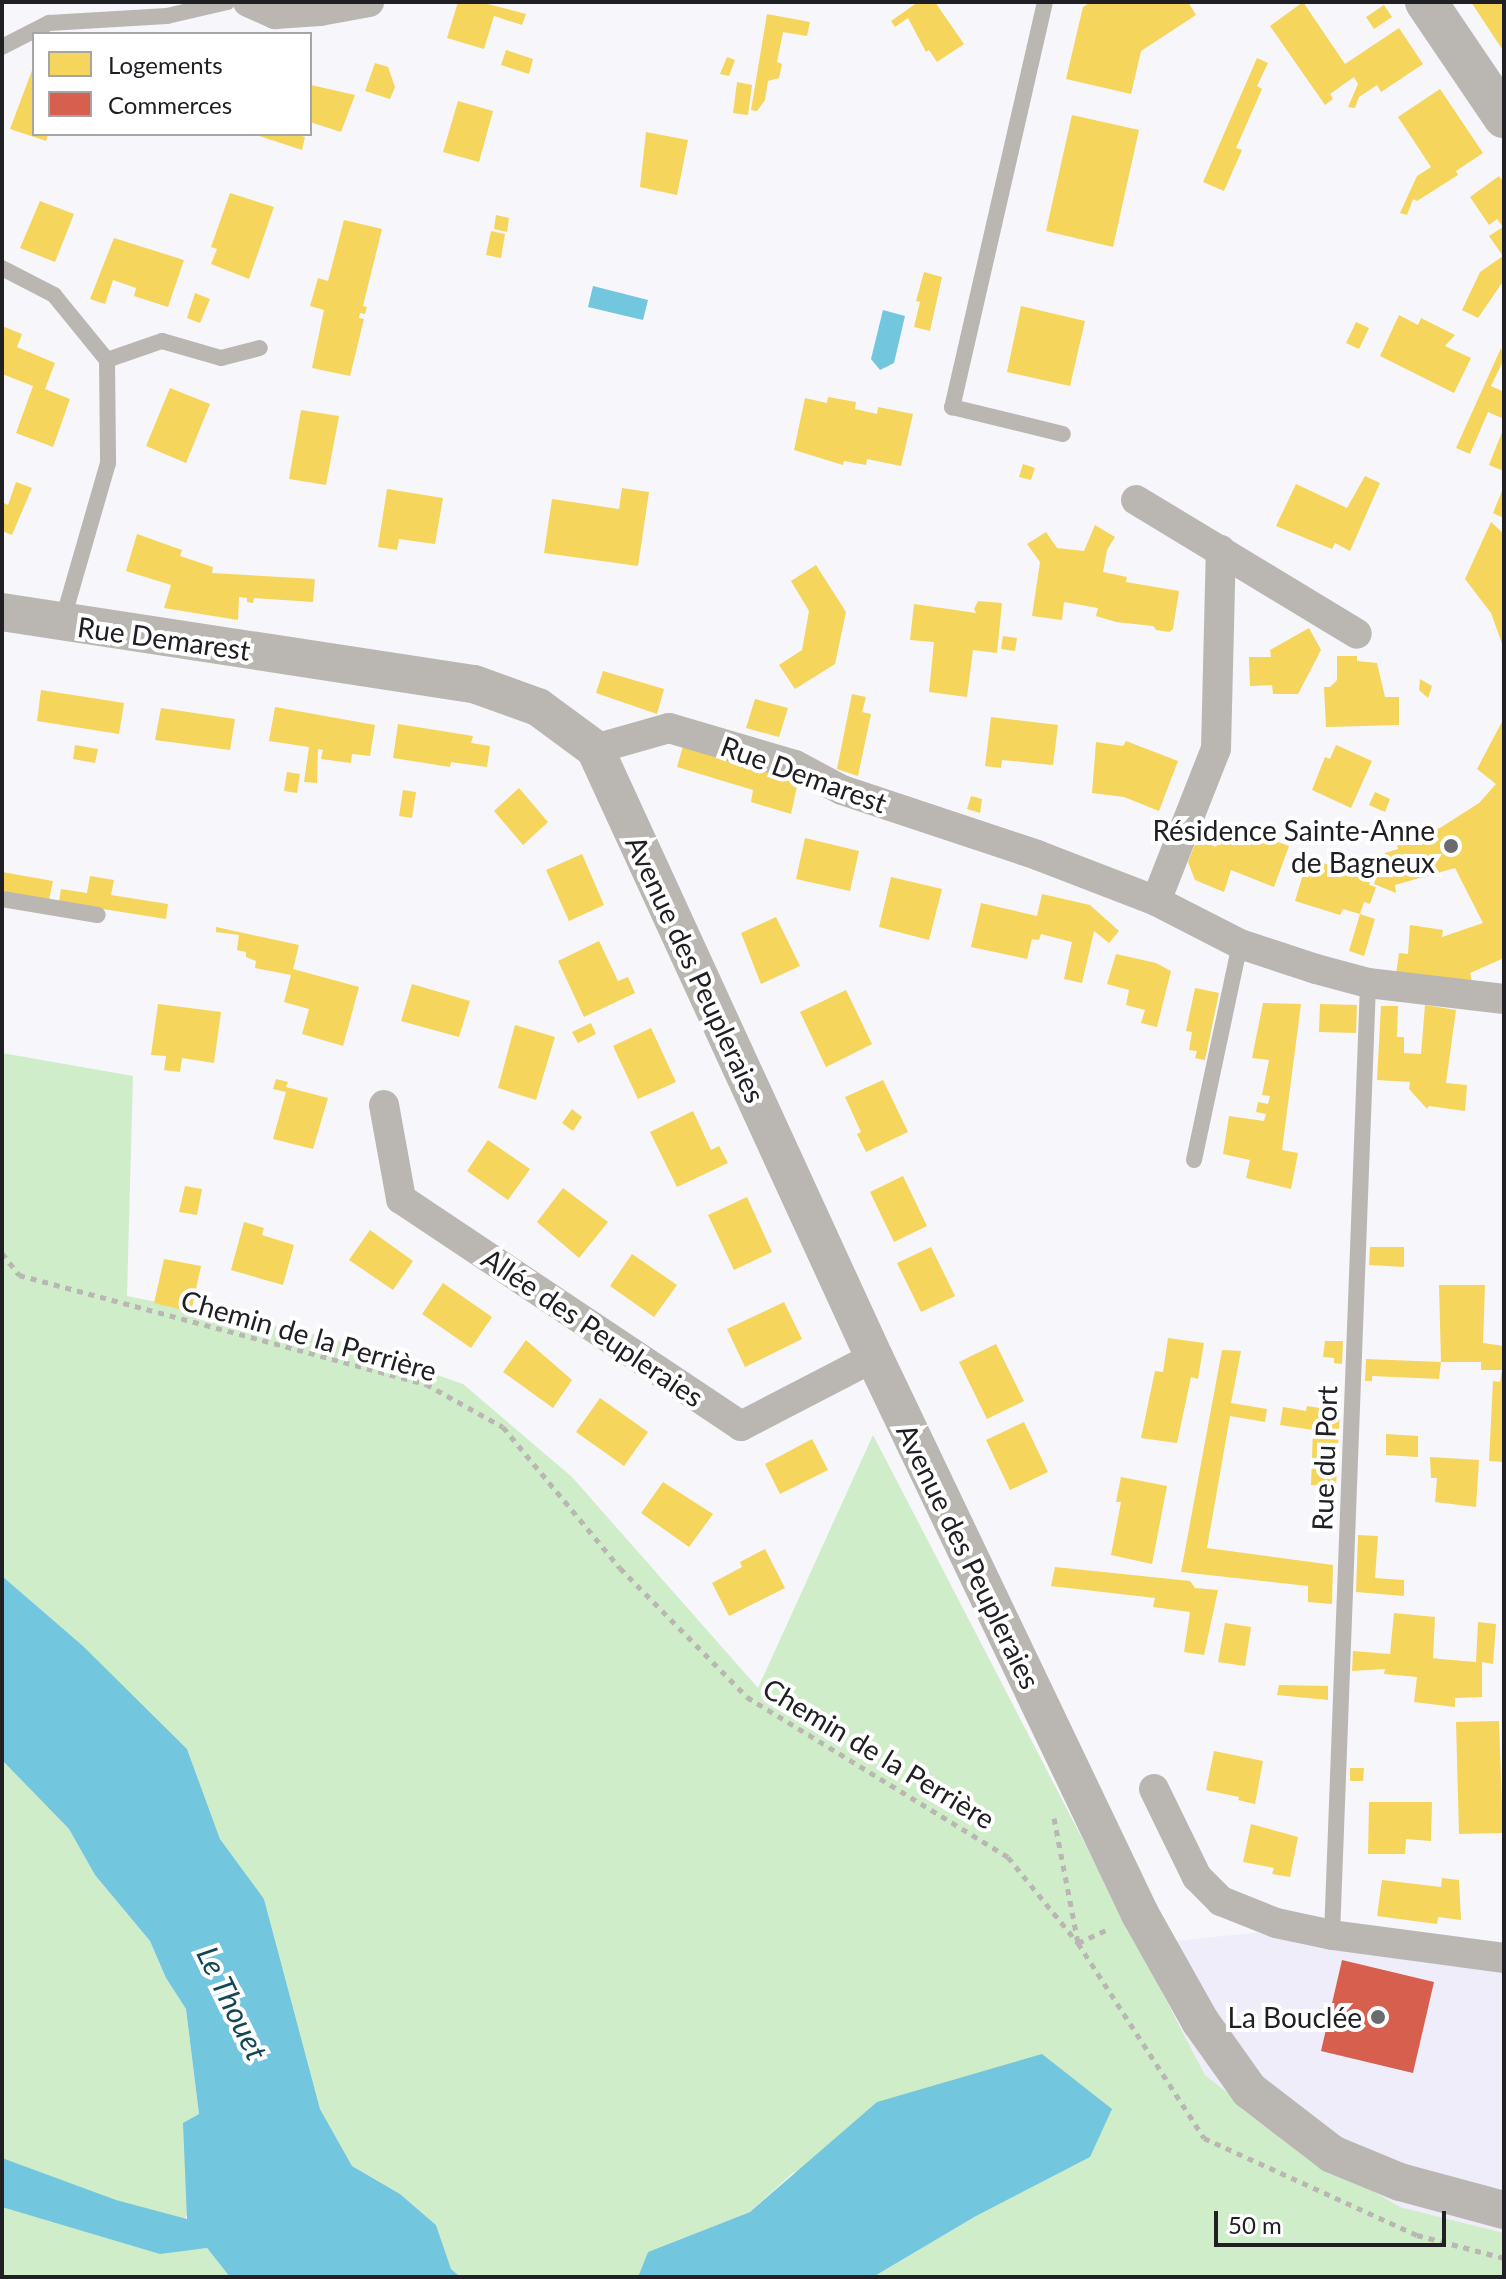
<!DOCTYPE html>
<html>
<head>
<meta charset="utf-8">
<style>
  body { margin:0 }
  #map { position:relative; width:1506px; height:2279px; overflow:hidden; background:#f6f6fb; font-family:Lato,sans-serif }
  div>[style] { position:absolute }
  .built>* { inset:0; background:#efedfa }
  .green>* { inset:0; background:#d0edc9 }
  .water>* { inset:0; background:#72c6de }
  .homes>* { inset:0; background:#f6d55c }
  .shops>* { inset:0; background:#d6604d }
  .path>* { height:5px; margin-top:-2.5px; transform-origin:0; background:repeating-linear-gradient(90deg,#b9b6b4 0 6px,transparent 0 12px) }
  .service>* { height:16px; margin:-8px; padding:0 8px; transform-origin:8px; border-radius:8px; background:#bab7b3 }
  .minor>* { height:30px; margin:-15px; padding:0 15px; transform-origin:15px; border-radius:15px; background:#bab7b3 }
  .tertiary>* { height:38px; margin:-19px; padding:0 19px; transform-origin:19px; border-radius:19px; background:#bab7b3 }
  .secondary>* { height:42px; margin:-21px; padding:0 21px; transform-origin:21px; border-radius:21px; background:#bab6b1 }
  .dots>* { width:22px; height:22px; translate:-50% -50%; box-sizing:border-box; border:4px solid #fff; border-radius:50% }
  span { translate:-50% -50%; white-space:nowrap; text-align:center; line-height:1.15; -webkit-text-stroke:8px #fff; paint-order:stroke }
  .street-label { font-size:28px; color:#202024 }
  .poi-label { font-size:28px; color:#202024 }
  .right { translate:-100% -50%; text-align:right }
  .water-label { font-size:30px; color:#144755; font-style:italic }
  .frame { position:absolute; inset:0; border:4px solid #202024; pointer-events:none }
  .legend { position:absolute; left:32px; top:32px; width:280px; height:104px; box-sizing:border-box; background:#fff; border:2px solid #a6a6a7; margin:0; padding:10px 14px; list-style:none; font-size:24px; color:#202024 }
  .legend li { display:flex; align-items:center; gap:16px; height:40px }
  .legend b { width:40px; border:2px solid #a6a6a7 }
  .scale { position:absolute; left:1214px; top:2211px; width:232px; height:36px; box-sizing:border-box; border:4px solid #202024; border-top:0; padding-left:10px; font-size:24px; line-height:28px; white-space:nowrap; color:#202024; -webkit-text-stroke:6px #fff; paint-order:stroke }
</style>
</head>
<body>
<div id="map">
  <div class="built">
    <div style="clip-path:polygon(1279px 1930px,1504px 1964px,1504px 2233px,1400px 2207px,1290px 2142px,1205px 2075px,1140px 1945px)"></div>
  </div>
  <div class="green">
    <div style="clip-path:polygon(2px 1053px,133px 1076px,127px 1296px,327px 1337px,463px 1384px,572px 1477px,758px 1688px,873px 1435px,1205px 2075px,1290px 2142px,1400px 2207px,1504px 2233px,1504px 2277px,873px 2277px,976px 2216px,794px 2172px,750px 2212px,648px 2252px,638px 2277px,460px 2277px,451px 2270px,436px 2225px,400px 2194px,352px 2166px,320px 2109px,264px 1899px,220px 1839px,187px 1749px,83px 1646px,2px 1576px)"></div>
    <div style="clip-path:polygon(2px 1760px,69px 1829px,95px 1875px,150px 1941px,166px 1978px,186px 2009px,199px 2114px,184px 2123px,189px 2212px,161px 2253px,207px 2248px,230px 2277px,2px 2277px)"></div>
  </div>
  <div class="water">
    <div style="clip-path:polygon(593px 286px,648px 300px,643px 320px,588px 307px)"></div>
    <div style="clip-path:polygon(883px 310px,905px 316px,894px 363px,880px 370px,871px 359px)"></div>
    <div style="clip-path:polygon(2px 1576px,83px 1646px,187px 1749px,220px 1839px,264px 1899px,320px 2109px,352px 2166px,400px 2194px,436px 2225px,451px 2269px,460px 2277px,230px 2277px,207px 2248px,160px 2254px,2px 2207px,2px 2158px,116px 2200px,187px 2219px,183px 2123px,199px 2114px,186px 2009px,166px 1978px,150px 1941px,95px 1875px,69px 1829px,2px 1760px)"></div>
    <div style="clip-path:polygon(1042px 2054px,1112px 2109px,1090px 2157px,976px 2216px,873px 2277px,638px 2277px,648px 2252px,750px 2212px,877px 2102px)"></div>
  </div>
  <div class="homes">
    <div style="clip-path:polygon(458px 2px,480px 2px,526px 14px,522px 25px,494px 16px,484px 49px,447px 38px)"></div>
    <div style="clip-path:polygon(918px 2px,935px 2px,964px 44px,937px 62px,929px 50px,926px 52px,908px 18px,895px 27px,891px 21px)"></div>
    <div style="clip-path:polygon(1091px 2px,1188px 2px,1196px 15px,1141px 51px,1131px 94px,1066px 79px,1083px 7px)"></div>
    <div style="clip-path:polygon(1303px 2px,1345px 64px,1399px 28px,1423px 64px,1381px 92px,1377px 85px,1359px 97px,1355px 108px,1348px 107px,1358px 84px,1354px 77px,1330px 94px,1333px 99px,1325px 105px,1270px 26px)"></div>
    <div style="clip-path:polygon(1471px 2px,1504px 2px,1504px 52px)"></div>
    <div style="clip-path:polygon(1384px 5px,1392px 17px,1374px 29px,1366px 17px)"></div>
    <div style="clip-path:polygon(767px 14px,810px 22px,807px 36px,783px 32px,777px 62px,782px 64px,779px 78px,768px 81px,765px 100px,757px 111px,751px 110px)"></div>
    <div style="clip-path:polygon(506px 50px,533px 59px,529px 74px,501px 65px)"></div>
    <div style="clip-path:polygon(727px 57px,735px 60px,729px 76px,720px 74px)"></div>
    <div style="clip-path:polygon(1257px 58px,1268px 63px,1257px 86px,1262px 89px,1236px 148px,1242px 150px,1224px 191px,1203px 182px)"></div>
    <div style="clip-path:polygon(375px 63px,388px 67px,395px 87px,390px 99px,365px 91px)"></div>
    <div style="clip-path:polygon(34px 65px,34px 134px,48px 134px,46px 141px,10px 129px)"></div>
    <div style="clip-path:polygon(737px 82px,752px 85px,748px 115px,733px 113px)"></div>
    <div style="clip-path:polygon(311px 85px,355px 95px,341px 132px,310px 122px)"></div>
    <div style="clip-path:polygon(1440px 89px,1483px 153px,1456px 171px,1458px 175px,1417px 201px,1413px 199px,1407px 215px,1400px 213px,1417px 176px,1431px 167px,1398px 117px)"></div>
    <div style="clip-path:polygon(458px 101px,493px 111px,479px 162px,443px 152px)"></div>
    <div style="clip-path:polygon(1072px 115px,1139px 130px,1113px 247px,1046px 231px)"></div>
    <div style="clip-path:polygon(646px 132px,688px 140px,677px 195px,640px 187px)"></div>
    <div style="clip-path:polygon(253px 134px,294px 134px,305px 137px,302px 150px)"></div>
    <div style="clip-path:polygon(1499px 176px,1504px 183px,1504px 280px,1478px 318px,1462px 310px,1480px 272px,1503px 256px,1489px 236px,1503px 227px,1497px 219px,1489px 225px,1470px 197px)"></div>
    <div style="clip-path:polygon(230px 193px,274px 207px,249px 279px,211px 264px,217px 249px,211px 247px)"></div>
    <div style="clip-path:polygon(40px 201px,74px 214px,55px 262px,20px 248px)"></div>
    <div style="clip-path:polygon(496px 215px,509px 218px,507px 232px,494px 229px)"></div>
    <div style="clip-path:polygon(344px 220px,382px 229px,363px 306px,367px 307px,365px 314px,360px 313px,359px 318px,364px 319px,350px 376px,312px 368px,324px 310px,310px 306px,318px 278px,328px 281px)"></div>
    <div style="clip-path:polygon(491px 231px,505px 234px,501px 258px,486px 255px)"></div>
    <div style="clip-path:polygon(114px 238px,184px 260px,168px 307px,134px 296px,136px 288px,113px 280px,105px 304px,90px 299px)"></div>
    <div style="clip-path:polygon(924px 272px,942px 277px,930px 331px,914px 327px,920px 302px,916px 301px)"></div>
    <div style="clip-path:polygon(195px 293px,210px 299px,200px 323px,187px 318px)"></div>
    <div style="clip-path:polygon(1021px 306px,1085px 321px,1070px 386px,1007px 372px)"></div>
    <div style="clip-path:polygon(1399px 315px,1418px 325px,1421px 318px,1455px 335px,1445px 346px,1471px 358px,1454px 393px,1380px 356px)"></div>
    <div style="clip-path:polygon(1356px 322px,1369px 328px,1359px 349px,1346px 343px)"></div>
    <div style="clip-path:polygon(2px 326px,22px 334px,17px 347px,55px 363px,45px 389px,70px 399px,53px 447px,16px 433px,33px 386px,2px 374px)"></div>
    <div style="clip-path:polygon(1501px 348px,1504px 359px,1491px 386px,1504px 392px,1504px 419px,1488px 412px,1470px 454px,1456px 448px)"></div>
    <div style="clip-path:polygon(170px 388px,210px 404px,186px 463px,146px 446px)"></div>
    <div style="clip-path:polygon(828px 397px,856px 402px,855px 409px,877px 414px,878px 407px,913px 414px,901px 466px,867px 459px,866px 465px,844px 461px,843px 465px,794px 450px,805px 398px,827px 403px)"></div>
    <div style="clip-path:polygon(301px 410px,339px 416px,326px 485px,289px 479px)"></div>
    <div style="clip-path:polygon(1504px 427px,1504px 471px,1489px 465px)"></div>
    <div style="clip-path:polygon(1023px 464px,1035px 468px,1031px 480px,1019px 477px)"></div>
    <div style="clip-path:polygon(1365px 476px,1380px 483px,1350px 551px,1335px 543px,1332px 549px,1276px 526px,1296px 484px,1347px 508px)"></div>
    <div style="clip-path:polygon(16px 482px,32px 488px,12px 535px,2px 531px,2px 502px,8px 505px)"></div>
    <div style="clip-path:polygon(1504px 486px,1504px 518px,1493px 513px)"></div>
    <div style="clip-path:polygon(622px 488px,649px 492px,638px 566px,544px 553px,552px 499px,619px 509px)"></div>
    <div style="clip-path:polygon(387px 489px,443px 498px,435px 544px,399px 539px,397px 550px,378px 547px)"></div>
    <div style="clip-path:polygon(1491px 522px,1504px 534px,1504px 649px,1491px 613px,1465px 579px)"></div>
    <div style="clip-path:polygon(1095px 525px,1115px 537px,1107px 550px,1103px 572px,1127px 577px,1126px 582px,1179px 591px,1173px 629px,1169px 632px,1156px 630px,1153px 626px,1116px 622px,1096px 616px,1098px 608px,1064px 602px,1062px 620px,1032px 616px,1040px 562px,1027px 544px,1046px 532px,1057px 548px,1084px 551px)"></div>
    <div style="clip-path:polygon(137px 534px,182px 550px,180px 556px,213px 567px,212px 573px,315px 579px,313px 602px,254px 598px,253px 603px,247px 602px,247px 598px,239px 597px,238px 620px,164px 608px,171px 585px,126px 571px)"></div>
    <div style="clip-path:polygon(816px 565px,846px 612px,835px 664px,795px 689px,779px 665px,802px 650px,809px 611px,791px 581px)"></div>
    <div style="clip-path:polygon(978px 601px,1002px 603px,997px 653px,973px 650px,967px 697px,929px 692px,934px 642px,910px 640px,914px 604px,976px 613px,974px 609px)"></div>
    <div style="clip-path:polygon(1309px 628px,1321px 650px,1298px 694px,1273px 694px,1272px 685px,1250px 686px,1249px 657px,1271px 657px,1270px 650px)"></div>
    <div style="clip-path:polygon(1003px 636px,1017px 638px,1015px 651px,1001px 649px)"></div>
    <div style="clip-path:polygon(1337px 656px,1357px 656px,1357px 661px,1377px 663px,1385px 697px,1399px 697px,1399px 725px,1326px 727px,1324px 687px,1330px 687px,1337px 680px)"></div>
    <div style="clip-path:polygon(603px 671px,664px 689px,657px 714px,596px 693px)"></div>
    <div style="clip-path:polygon(1420px 679px,1432px 686px,1428px 698px,1419px 690px)"></div>
    <div style="clip-path:polygon(41px 690px,124px 703px,119px 734px,37px 721px)"></div>
    <div style="clip-path:polygon(852px 694px,866px 697px,862px 712px,871px 714px,858px 776px,837px 769px)"></div>
    <div style="clip-path:polygon(755px 699px,788px 708px,779px 737px,746px 728px)"></div>
    <div style="clip-path:polygon(275px 707px,375px 725px,370px 756px,352px 754px,351px 763px,321px 759px,323px 750px,318px 749px,317px 783px,304px 782px,309px 747px,269px 741px)"></div>
    <div style="clip-path:polygon(161px 708px,235px 719px,230px 750px,155px 740px)"></div>
    <div style="clip-path:polygon(991px 717px,1058px 725px,1053px 765px,1002px 760px,1001px 768px,985px 766px)"></div>
    <div style="clip-path:polygon(1504px 718px,1504px 958px,1470px 973px,1472px 982px,1396px 974px,1399px 953px,1408px 954px,1410px 925px,1443px 930px,1442px 937px,1483px 923px,1455px 868px,1395px 885px,1396px 893px,1374px 884px,1385px 853px,1398px 849px,1397px 843px,1440px 828px,1479px 803px,1496px 784px,1477px 769px)"></div>
    <div style="clip-path:polygon(398px 724px,473px 736px,471px 743px,490px 746px,487px 767px,451px 762px,450px 767px,393px 758px)"></div>
    <div style="clip-path:polygon(1126px 741px,1178px 761px,1159px 811px,1124px 797px,1092px 793px,1096px 742px,1123px 746px)"></div>
    <div style="clip-path:polygon(75px 745px,98px 749px,95px 763px,73px 759px)"></div>
    <div style="clip-path:polygon(1336px 745px,1372px 761px,1351px 808px,1312px 790px,1325px 757px,1330px 759px)"></div>
    <div style="clip-path:polygon(683px 746px,798px 782px,791px 814px,751px 802px,753px 790px,677px 767px)"></div>
    <div style="clip-path:polygon(287px 772px,300px 774px,297px 793px,284px 791px)"></div>
    <div style="clip-path:polygon(519px 788px,548px 822px,523px 845px,494px 811px)"></div>
    <div style="clip-path:polygon(403px 790px,416px 792px,412px 818px,399px 816px)"></div>
    <div style="clip-path:polygon(1375px 792px,1390px 799px,1385px 812px,1369px 805px)"></div>
    <div style="clip-path:polygon(971px 796px,982px 799px,980px 813px,967px 809px)"></div>
    <div style="clip-path:polygon(1223px 822px,1289px 846px,1274px 887px,1231px 870px,1224px 892px,1195px 880px,1188px 862px,1197px 839px,1216px 847px)"></div>
    <div style="clip-path:polygon(805px 838px,859px 851px,850px 891px,796px 879px)"></div>
    <div style="clip-path:polygon(582px 854px,604px 905px,569px 921px,546px 870px)"></div>
    <div style="clip-path:polygon(1308px 858px,1354px 873px,1355px 868px,1373px 873px,1369px 885px,1376px 887px,1370px 904px,1364px 902px,1360px 914px,1343px 909px,1340px 915px,1295px 901px)"></div>
    <div style="clip-path:polygon(2px 872px,53px 881px,49px 900px,2px 892px)"></div>
    <div style="clip-path:polygon(90px 876px,114px 880px,111px 895px,168px 904px,166px 919px,59px 902px,61px 889px,87px 893px)"></div>
    <div style="clip-path:polygon(891px 877px,942px 889px,929px 940px,879px 927px)"></div>
    <div style="clip-path:polygon(1042px 894px,1090px 905px,1119px 931px,1109px 943px,1094px 931px,1082px 983px,1064px 979px,1072px 942px,1041px 934px,1039px 940px,1032px 939px,1027px 959px,971px 947px,981px 903px,1037px 916px)"></div>
    <div style="clip-path:polygon(1360px 914px,1375px 919px,1364px 956px,1349px 951px)"></div>
    <div style="clip-path:polygon(776px 917px,800px 966px,761px 984px,741px 933px)"></div>
    <div style="clip-path:polygon(216px 927px,299px 945px,293px 969px,359px 987px,343px 1046px,302px 1034px,309px 1009px,284px 1002px,291px 975px,255px 968px,256px 961px,246px 957px,246px 952px,237px 950px,239px 935px,216px 932px)"></div>
    <div style="clip-path:polygon(599px 941px,618px 981px,628px 977px,635px 993px,584px 1017px,558px 961px)"></div>
    <div style="clip-path:polygon(1116px 954px,1156px 963px,1171px 971px,1157px 1027px,1141px 1023px,1145px 1010px,1126px 1005px,1129px 990px,1107px 984px)"></div>
    <div style="clip-path:polygon(412px 984px,470px 1001px,459px 1037px,401px 1021px)"></div>
    <div style="clip-path:polygon(1195px 988px,1219px 993px,1205px 1060px,1195px 1058px,1197px 1051px,1189px 1050px,1192px 1032px,1186px 1031px)"></div>
    <div style="clip-path:polygon(846px 990px,872px 1044px,826px 1067px,800px 1012px)"></div>
    <div style="clip-path:polygon(1263px 1003px,1301px 1004px,1282px 1150px,1298px 1153px,1291px 1189px,1246px 1178px,1250px 1160px,1223px 1154px,1229px 1116px,1264px 1121px,1266px 1114px,1256px 1112px,1258px 1102px,1268px 1104px,1270px 1096px,1262px 1095px,1269px 1060px,1252px 1058px)"></div>
    <div style="clip-path:polygon(158px 1004px,221px 1012px,214px 1063px,182px 1058px,180px 1072px,164px 1070px,166px 1056px,151px 1055px)"></div>
    <div style="clip-path:polygon(1320px 1004px,1357px 1005px,1356px 1033px,1319px 1032px)"></div>
    <div style="clip-path:polygon(1425px 1005px,1456px 1010px,1446px 1083px,1467px 1085px,1465px 1111px,1429px 1106px,1427px 1109px,1409px 1089px,1410px 1082px,1377px 1080px,1381px 1006px,1398px 1006px,1397px 1037px,1404px 1037px,1404px 1053px,1421px 1054px)"></div>
    <div style="clip-path:polygon(591px 1023px,596px 1034px,578px 1043px,572px 1032px)"></div>
    <div style="clip-path:polygon(515px 1025px,555px 1037px,536px 1100px,498px 1088px)"></div>
    <div style="clip-path:polygon(651px 1028px,676px 1082px,638px 1099px,613px 1046px)"></div>
    <div style="clip-path:polygon(276px 1079px,288px 1082px,286px 1087px,328px 1098px,313px 1149px,273px 1139px,286px 1092px,273px 1089px)"></div>
    <div style="clip-path:polygon(883px 1080px,908px 1132px,866px 1152px,857px 1134px,861px 1132px,845px 1097px)"></div>
    <div style="clip-path:polygon(572px 1109px,582px 1117px,573px 1131px,562px 1123px)"></div>
    <div style="clip-path:polygon(693px 1111px,711px 1150px,719px 1146px,728px 1163px,677px 1187px,650px 1132px)"></div>
    <div style="clip-path:polygon(488px 1140px,530px 1169px,508px 1200px,467px 1171px)"></div>
    <div style="clip-path:polygon(903px 1176px,927px 1226px,894px 1242px,870px 1192px)"></div>
    <div style="clip-path:polygon(185px 1186px,202px 1189px,197px 1215px,179px 1212px)"></div>
    <div style="clip-path:polygon(563px 1188px,608px 1222px,579px 1258px,537px 1222px)"></div>
    <div style="clip-path:polygon(747px 1197px,772px 1252px,734px 1270px,708px 1215px)"></div>
    <div style="clip-path:polygon(244px 1222px,264px 1228px,262px 1235px,294px 1245px,283px 1285px,231px 1270px)"></div>
    <div style="clip-path:polygon(370px 1230px,413px 1261px,393px 1290px,349px 1260px)"></div>
    <div style="clip-path:polygon(931px 1247px,955px 1296px,921px 1312px,897px 1263px)"></div>
    <div style="clip-path:polygon(1370px 1247px,1404px 1247px,1404px 1267px,1369px 1265px)"></div>
    <div style="clip-path:polygon(632px 1254px,677px 1285px,654px 1317px,610px 1286px)"></div>
    <div style="clip-path:polygon(164px 1259px,201px 1266px,191px 1312px,154px 1303px)"></div>
    <div style="clip-path:polygon(443px 1283px,492px 1317px,471px 1348px,422px 1314px)"></div>
    <div style="clip-path:polygon(1439px 1285px,1485px 1285px,1483px 1343px,1504px 1346px,1504px 1462px,1489px 1461px,1493px 1381px,1500px 1382px,1502px 1370px,1481px 1370px,1481px 1362px,1441px 1362px)"></div>
    <div style="clip-path:polygon(784px 1302px,802px 1339px,745px 1367px,727px 1329px)"></div>
    <div style="clip-path:polygon(1168px 1338px,1204px 1343px,1198px 1379px,1191px 1377px,1177px 1443px,1141px 1438px,1155px 1371px,1163px 1372px)"></div>
    <div style="clip-path:polygon(526px 1340px,572px 1380px,553px 1408px,503px 1372px)"></div>
    <div style="clip-path:polygon(1325px 1341px,1343px 1341px,1342px 1364px,1334px 1363px,1334px 1358px,1323px 1357px)"></div>
    <div style="clip-path:polygon(996px 1344px,1024px 1401px,987px 1419px,959px 1362px)"></div>
    <div style="clip-path:polygon(1222px 1350px,1241px 1351px,1231px 1403px,1267px 1409px,1265px 1422px,1230px 1416px,1207px 1548px,1333px 1565px,1332px 1604px,1308px 1602px,1308px 1586px,1181px 1572px)"></div>
    <div style="clip-path:polygon(1366px 1359px,1441px 1362px,1439px 1379px,1372px 1376px,1372px 1381px,1365px 1381px)"></div>
    <div style="clip-path:polygon(600px 1398px,648px 1432px,624px 1466px,576px 1432px)"></div>
    <div style="clip-path:polygon(1307px 1406px,1340px 1411px,1336px 1486px,1311px 1485px,1313px 1430px,1280px 1425px,1283px 1407px,1306px 1411px)"></div>
    <div style="clip-path:polygon(1024px 1422px,1048px 1472px,1010px 1490px,986px 1440px)"></div>
    <div style="clip-path:polygon(1386px 1434px,1418px 1436px,1418px 1457px,1386px 1455px)"></div>
    <div style="clip-path:polygon(812px 1439px,828px 1470px,780px 1494px,765px 1464px)"></div>
    <div style="clip-path:polygon(1430px 1457px,1479px 1460px,1476px 1507px,1435px 1502px,1437px 1478px,1431px 1478px)"></div>
    <div style="clip-path:polygon(1121px 1477px,1167px 1486px,1152px 1564px,1111px 1555px,1121px 1502px,1116px 1502px)"></div>
    <div style="clip-path:polygon(663px 1482px,713px 1514px,689px 1547px,641px 1513px)"></div>
    <div style="clip-path:polygon(1358px 1535px,1378px 1536px,1375px 1578px,1404px 1580px,1404px 1596px,1356px 1592px)"></div>
    <div style="clip-path:polygon(765px 1549px,785px 1588px,729px 1616px,712px 1583px,742px 1567px,740px 1562px)"></div>
    <div style="clip-path:polygon(1055px 1567px,1190px 1581px,1195px 1588px,1218px 1590px,1204px 1655px,1184px 1652px,1190px 1612px,1153px 1607px,1155px 1598px,1051px 1586px)"></div>
    <div style="clip-path:polygon(1394px 1613px,1435px 1617px,1433px 1658px,1440px 1659px,1476px 1662px,1478px 1622px,1496px 1624px,1493px 1664px,1482px 1662px,1482px 1697px,1455px 1698px,1455px 1707px,1414px 1702px,1417px 1677px,1384px 1674px,1385px 1669px,1352px 1671px,1353px 1651px,1390px 1654px)"></div>
    <div style="clip-path:polygon(1225px 1623px,1251px 1627px,1245px 1666px,1218px 1662px)"></div>
    <div style="clip-path:polygon(1279px 1685px,1328px 1686px,1328px 1700px,1277px 1695px)"></div>
    <div style="clip-path:polygon(1499px 1721px,1503px 1833px,1459px 1834px,1456px 1722px)"></div>
    <div style="clip-path:polygon(1214px 1751px,1263px 1761px,1255px 1804px,1238px 1800px,1239px 1797px,1206px 1790px)"></div>
    <div style="clip-path:polygon(1350px 1768px,1364px 1768px,1363px 1781px,1350px 1781px)"></div>
    <div style="clip-path:polygon(1369px 1802px,1432px 1802px,1431px 1841px,1406px 1839px,1405px 1854px,1368px 1854px)"></div>
    <div style="clip-path:polygon(1251px 1824px,1298px 1837px,1290px 1877px,1272px 1874px,1274px 1868px,1243px 1862px)"></div>
    <div style="clip-path:polygon(1442px 1878px,1459px 1880px,1461px 1920px,1438px 1917px,1437px 1924px,1377px 1916px,1382px 1880px,1441px 1887px)"></div>
  </div>
  <div class="shops">
    <div style="clip-path:polygon(1342px 1960px,1434px 1982px,1413px 2073px,1321px 2051px)"></div>
  </div>
  <div class="path">
    <div style="left:2px;top:1253px;width:28px;rotate:52deg"></div>
    <div style="left:19px;top:1275px;width:421px;rotate:15deg"></div>
    <div style="left:426px;top:1384px;width:88px;rotate:29.2deg"></div>
    <div style="left:503px;top:1427px;width:183px;rotate:50.3deg"></div>
    <div style="left:620px;top:1568px;width:181px;rotate:45.4deg"></div>
    <div style="left:747px;top:1697px;width:306px;rotate:31.5deg"></div>
    <div style="left:1008px;top:1857px;width:111px;rotate:50.9deg"></div>
    <div style="left:1054px;top:1818px;width:127px;rotate:79.1deg"></div>
    <div style="left:1078px;top:1943px;width:232px;rotate:57.1deg"></div>
    <div style="left:1204px;top:2138px;width:234px;rotate:24.5deg"></div>
    <div style="left:1417px;top:2235px;width:90px;rotate:14.8deg"></div>
    <div style="left:1078px;top:1943px;width:35px;rotate:-25deg"></div>
  </div>
  <div class="service">
    <div style="left:1045px;top:2px;width:416px;rotate:102.9deg"></div>
    <div style="left:952px;top:407px;width:114px;rotate:13.7deg"></div>
    <div style="left:2px;top:47px;width:53px;rotate:-27.1deg"></div>
    <div style="left:49px;top:23px;width:118px;rotate:-3.4deg"></div>
    <div style="left:167px;top:16px;width:62px;rotate:-13.1deg"></div>
    <div style="left:2px;top:268px;width:59px;rotate:27.4deg"></div>
    <div style="left:54px;top:295px;width:84px;rotate:50.8deg"></div>
    <div style="left:107px;top:360px;width:103px;rotate:89.4deg"></div>
    <div style="left:108px;top:463px;width:166px;rotate:106.1deg"></div>
    <div style="left:107px;top:360px;width:58px;rotate:-19.1deg"></div>
    <div style="left:162px;top:341px;width:61px;rotate:16.1deg"></div>
    <div style="left:221px;top:358px;width:40px;rotate:-14.4deg"></div>
    <div style="left:2px;top:899px;width:97px;rotate:9.5deg"></div>
    <div style="left:1194px;top:1160px;width:221px;rotate:-78deg"></div>
    <div style="left:1332px;top:1935px;width:953px;rotate:-87.83deg"></div>
  </div>
  <div class="minor">
    <div style="left:248px;top:2px;width:30px;rotate:24deg"></div>
    <div style="left:275px;top:14px;width:45px;rotate:-3.8deg"></div>
    <div style="left:320px;top:11px;width:50px;rotate:-10.4deg"></div>
    <div style="left:1136px;top:500px;width:258px;rotate:31.2deg"></div>
    <div style="left:595px;top:749px;width:77px;rotate:-15.8deg"></div>
    <div style="left:669px;top:728px;width:131px;rotate:16.4deg"></div>
    <div style="left:795px;top:765px;width:53px;rotate:28deg"></div>
    <div style="left:842px;top:790px;width:206px;rotate:18.4deg"></div>
    <div style="left:1037px;top:855px;width:128px;rotate:21.1deg"></div>
    <div style="left:1156px;top:901px;width:94px;rotate:27.1deg"></div>
    <div style="left:1240px;top:944px;width:80px;rotate:18.2deg"></div>
    <div style="left:1316px;top:969px;width:54px;rotate:15.1deg"></div>
    <div style="left:1368px;top:983px;width:137px;rotate:6.7deg"></div>
    <div style="left:1156px;top:901px;width:163px;rotate:-68.5deg"></div>
    <div style="left:1216px;top:749px;width:199px;rotate:-88.6deg"></div>
    <div style="left:384px;top:1105px;width:96px;rotate:79.7deg"></div>
    <div style="left:401px;top:1199px;width:409px;rotate:33.7deg"></div>
    <div style="left:741px;top:1426px;width:150px;rotate:-27.4deg"></div>
    <div style="left:1154px;top:1789px;width:98px;rotate:64deg"></div>
    <div style="left:1197px;top:1877px;width:34px;rotate:45deg"></div>
    <div style="left:1221px;top:1901px;width:59px;rotate:21.8deg"></div>
    <div style="left:1276px;top:1923px;width:57px;rotate:12.1deg"></div>
    <div style="left:1332px;top:1935px;width:174px;rotate:7.6deg"></div>
  </div>
  <div class="tertiary">
    <div style="left:2px;top:612px;width:477px;rotate:8.7deg"></div>
    <div style="left:474px;top:684px;width:68px;rotate:19.8deg"></div>
    <div style="left:538px;top:707px;width:71px;rotate:36.4deg"></div>
    <div style="left:595px;top:749px;width:669px;rotate:65.35deg"></div>
    <div style="left:874px;top:1357px;width:617px;rotate:64.47deg"></div>
    <div style="left:1140px;top:1914px;width:123px;rotate:60.7deg"></div>
    <div style="left:1200px;top:2021px;width:85px;rotate:54.6deg"></div>
    <div style="left:1249px;top:2090px;width:105px;rotate:37.6deg"></div>
    <div style="left:1332px;top:2154px;width:74px;rotate:22.4deg"></div>
    <div style="left:1400px;top:2182px;width:108px;rotate:15.1deg"></div>
  </div>
  <div class="secondary">
    <div style="left:1426px;top:2px;width:139px;rotate:55.9deg"></div>
  </div>
  <div class="dots">
    <div style="left:1451px;top:846px;background:#6b6b6f"></div>
    <div style="left:1378px;top:2017px;background:#6b6b6f"></div>
  </div>
  <div class="street-label">
    <span style="left:164px;top:638px;rotate:8deg">Rue Demarest</span>
    <span style="left:804px;top:774px;rotate:20deg">Rue Demarest</span>
    <span style="left:696px;top:969px;rotate:65deg">Avenue des Peupleraies</span>
    <span style="left:593px;top:1327px;rotate:34deg">Allée des Peupleraies</span>
    <span style="left:309px;top:1335px;rotate:16deg">Chemin de la Perrière</span>
    <span style="left:1324px;top:1458px;rotate:-88deg">Rue du Port</span>
    <span style="left:969px;top:1556px;rotate:64deg">Avenue des Peupleraies</span>
    <span style="left:879px;top:1753px;rotate:31deg">Chemin de la Perrière</span>
  </div>
  <div class="poi-label">
    <span class="right" style="left:1435px;top:846px">Résidence Sainte-Anne<br>de Bagneux</span>
    <span class="right" style="left:1362px;top:2017px">La Bouclée</span>
  </div>
  <div class="water-label">
    <span style="left:233px;top:2003px;rotate:64deg">Le Thouet</span>
  </div>
  <div class="frame"></div>
  <ul class="legend">
  <li><b style="height:22px;background:#f6d55c"></b>Logements</li>
  <li><b style="height:22px;background:#d6604d"></b>Commerces</li>
  </ul>
  <div class="scale">50 m</div>
</div>
</body>
</html>
